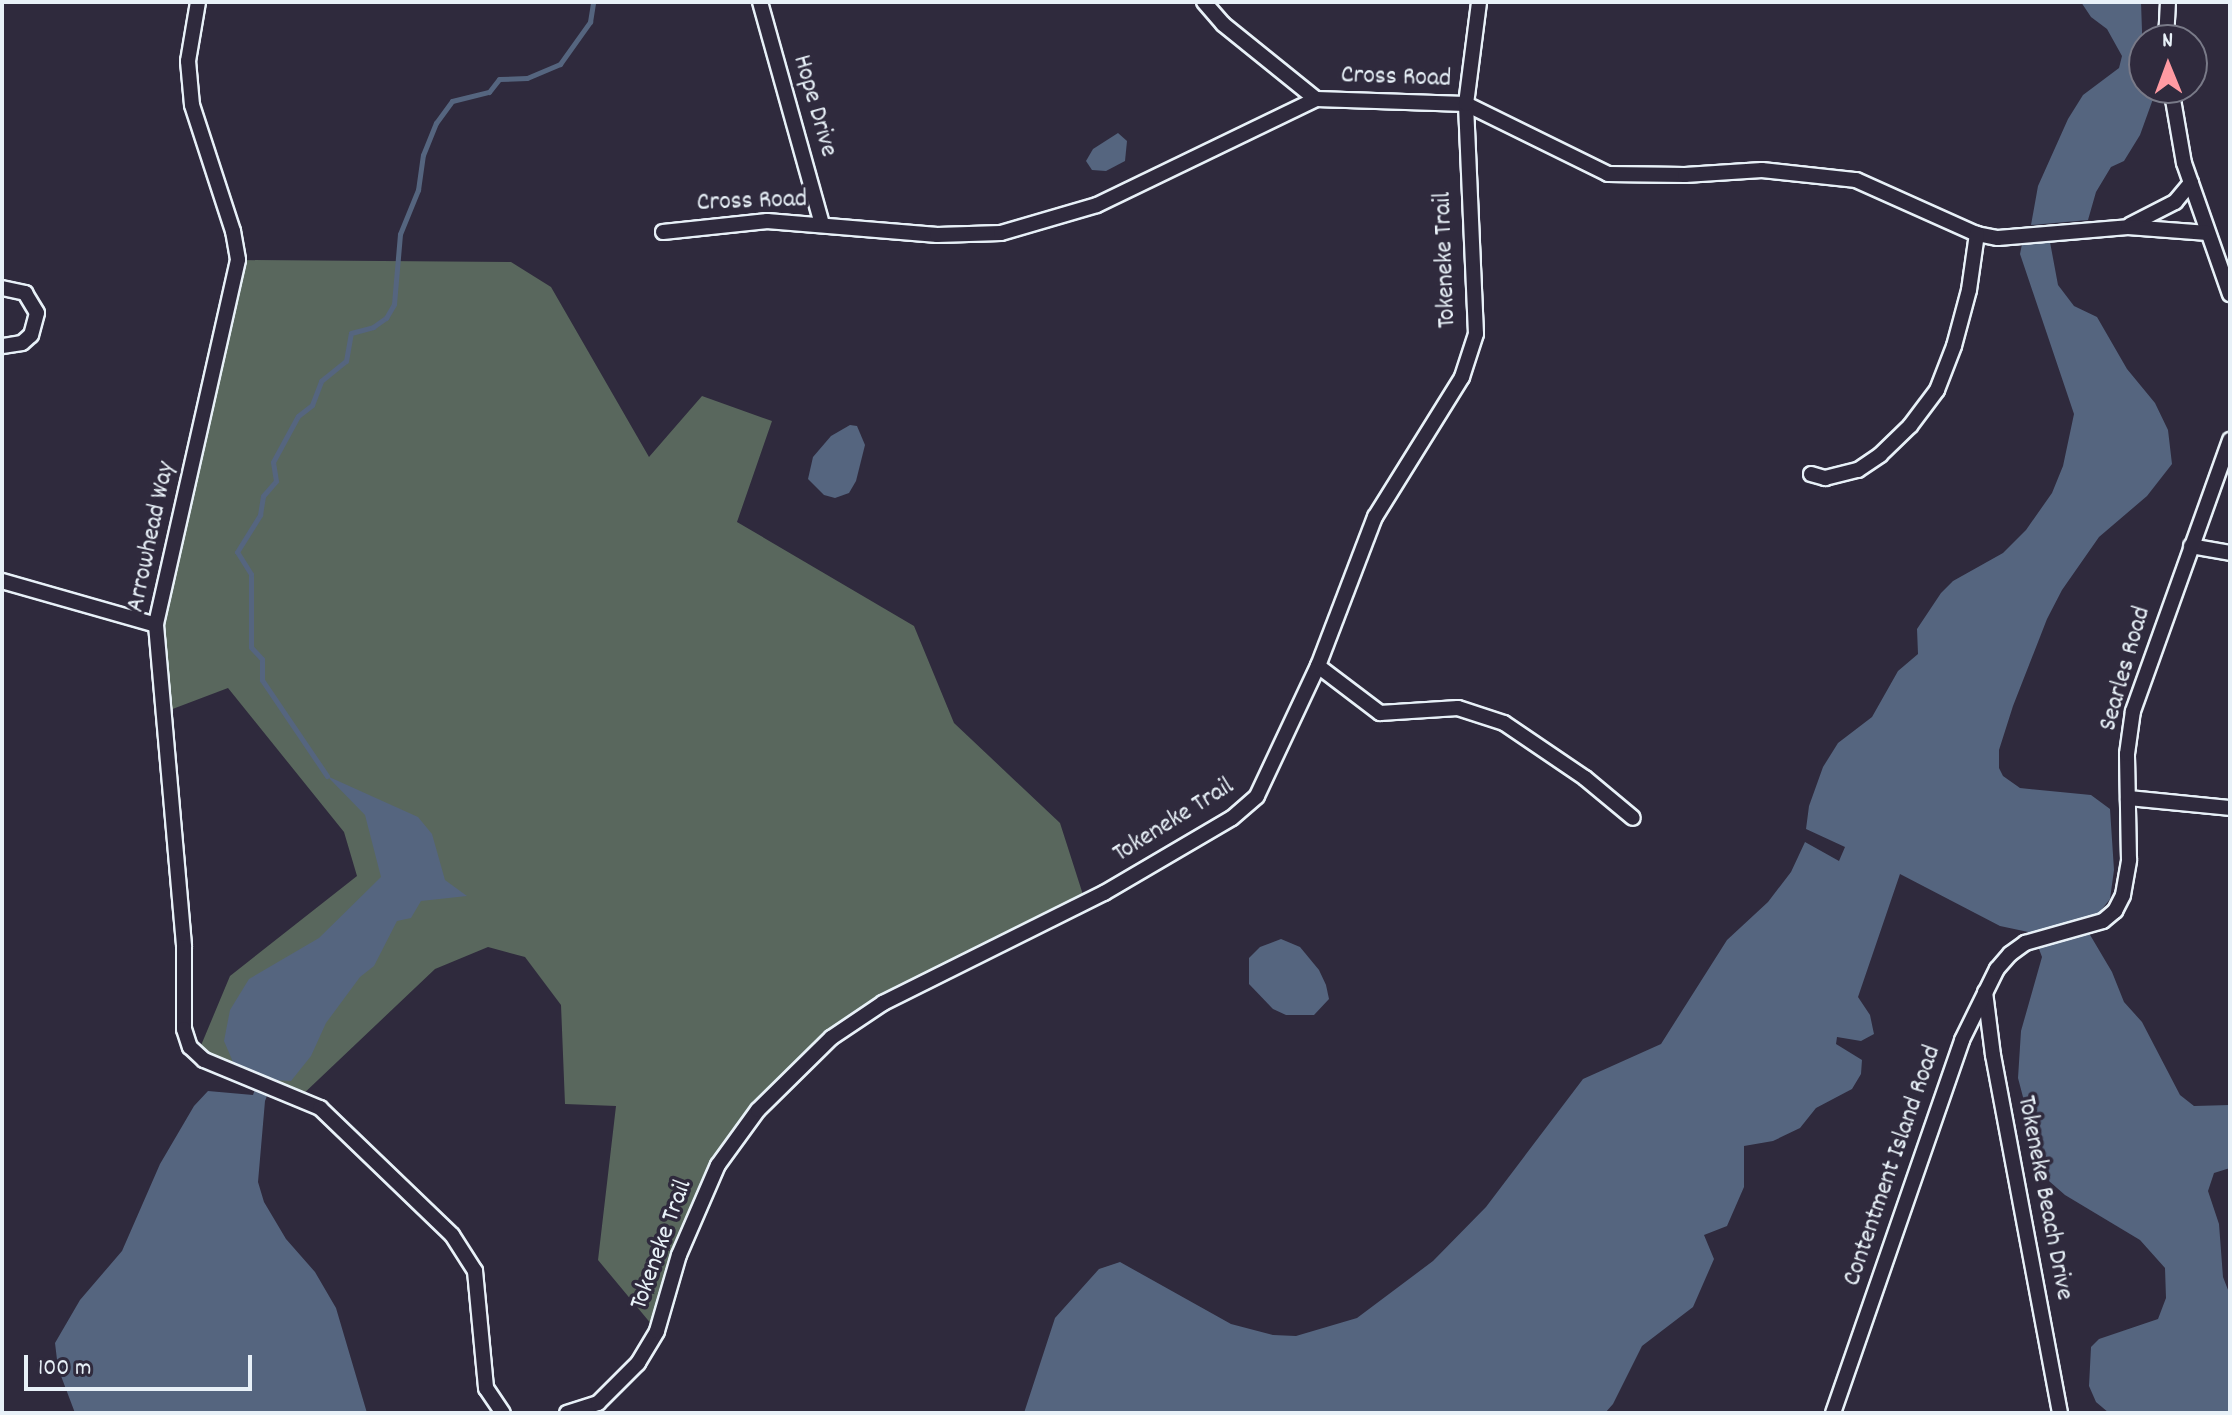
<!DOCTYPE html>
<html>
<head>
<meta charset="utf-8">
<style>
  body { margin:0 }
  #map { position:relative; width:2232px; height:1415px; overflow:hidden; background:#2f2a3d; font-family:Dekko,sans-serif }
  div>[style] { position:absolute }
  .green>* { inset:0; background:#59675d }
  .water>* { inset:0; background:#55657f }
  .stream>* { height:5px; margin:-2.5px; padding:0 2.5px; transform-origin:2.5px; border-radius:2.5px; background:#55657f }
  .roads { filter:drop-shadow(2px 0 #e8f1f8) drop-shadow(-2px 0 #e8f1f8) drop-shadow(0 2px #e8f1f8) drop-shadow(0 -2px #e8f1f8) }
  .minor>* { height:14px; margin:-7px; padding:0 7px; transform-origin:7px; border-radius:7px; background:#2f2a3d }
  span { translate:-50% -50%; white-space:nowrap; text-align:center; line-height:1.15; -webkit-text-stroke:7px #2f2a3d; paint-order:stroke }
  .street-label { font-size:26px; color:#e8f1f8 }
  .frame { position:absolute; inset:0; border:4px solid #e8f1f8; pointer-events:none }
  .north { position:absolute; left:2128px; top:24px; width:80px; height:80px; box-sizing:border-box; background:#2f2a3d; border:2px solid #797a88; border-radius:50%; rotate:359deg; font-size:22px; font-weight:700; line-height:32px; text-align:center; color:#e8f1f8 }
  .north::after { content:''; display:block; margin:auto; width:28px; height:36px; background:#ff9aa2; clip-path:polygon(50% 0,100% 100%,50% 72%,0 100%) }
  .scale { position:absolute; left:24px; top:1355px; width:228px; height:36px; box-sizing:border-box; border:4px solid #e8f1f8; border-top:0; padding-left:10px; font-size:24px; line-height:28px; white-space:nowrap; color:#e8f1f8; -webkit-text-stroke:6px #2f2a3d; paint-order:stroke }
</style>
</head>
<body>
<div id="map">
  <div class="green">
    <div style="clip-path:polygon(238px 260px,511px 262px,551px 287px,649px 457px,702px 396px,772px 421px,737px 522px,914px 626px,954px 723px,1060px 823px,1085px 901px,831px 1038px,718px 1165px,657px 1331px,598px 1260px,616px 1106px,565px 1104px,561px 1005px,525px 957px,488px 947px,435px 969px,299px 1098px,197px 1055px,230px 976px,357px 876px,344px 832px,228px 688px,162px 713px,156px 625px)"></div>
  </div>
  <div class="water">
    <div style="clip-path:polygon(2081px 2px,2141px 2px,2144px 88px,2150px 88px,2153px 99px,2140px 135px,2124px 161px,2111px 167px,2096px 192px,2088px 220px,2031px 225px,2038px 186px,2068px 119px,2083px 95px,2119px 68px,2122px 56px,2107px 29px,2091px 17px)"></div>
    <div style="clip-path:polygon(1118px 133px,1127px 141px,1125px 161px,1106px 171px,1092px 170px,1086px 161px,1093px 149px)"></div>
    <div style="clip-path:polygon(2050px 242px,2058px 285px,2074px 306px,2097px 317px,2127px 369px,2155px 403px,2168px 430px,2172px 464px,2147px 496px,2099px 537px,2062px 590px,2047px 619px,2013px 706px,1999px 750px,1999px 768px,2003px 776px,2020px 788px,2091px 795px,2110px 809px,2114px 870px,2110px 899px,2094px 919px,2083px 923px,2112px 972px,2124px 1002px,2142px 1022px,2180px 1095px,2194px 1106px,2230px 1105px,2230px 1168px,2214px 1173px,2208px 1191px,2219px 1224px,2223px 1277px,2230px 1295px,2230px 1413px,2109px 1413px,2096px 1402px,2089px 1386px,2091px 1347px,2099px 1339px,2158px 1319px,2166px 1298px,2165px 1268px,2140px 1240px,2065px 1195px,2049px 1181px,2039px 1158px,2018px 1078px,2021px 1031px,2042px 957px,2033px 933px,2000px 926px,1900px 874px,1858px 997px,1870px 1015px,1874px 1034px,1861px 1041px,1837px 1037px,1836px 1044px,1862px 1060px,1861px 1074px,1852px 1089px,1816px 1108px,1800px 1128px,1773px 1141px,1744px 1146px,1744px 1187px,1727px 1226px,1704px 1235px,1714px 1259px,1693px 1307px,1642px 1346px,1613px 1404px,1605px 1413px,1024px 1413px,1055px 1318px,1099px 1269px,1120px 1262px,1231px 1324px,1273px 1335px,1296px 1336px,1357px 1318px,1433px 1261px,1486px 1207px,1583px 1079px,1661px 1044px,1727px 940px,1768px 902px,1791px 872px,1805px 842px,1839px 861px,1845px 847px,1806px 829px,1809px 806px,1823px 767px,1838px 743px,1872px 717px,1898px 671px,1918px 654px,1917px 629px,1941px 593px,1953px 581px,2003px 553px,2026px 530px,2052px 493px,2063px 466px,2074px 414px,2020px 254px,2022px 244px)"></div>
    <div style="clip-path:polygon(850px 425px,857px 426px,865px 445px,856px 481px,849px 493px,835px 498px,824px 495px,808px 479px,813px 457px,831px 436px)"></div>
    <div style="clip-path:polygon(327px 776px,418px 817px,432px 834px,445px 880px,467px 896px,421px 901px,411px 918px,397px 921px,374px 966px,360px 977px,326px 1023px,311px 1056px,291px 1081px,273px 1080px,265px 1101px,258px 1182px,264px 1202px,286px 1239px,315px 1272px,336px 1308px,367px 1413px,75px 1413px,58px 1368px,55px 1343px,80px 1300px,122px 1251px,160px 1164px,194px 1106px,208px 1091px,253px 1095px,260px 1074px,233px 1062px,224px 1041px,230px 1010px,249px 979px,319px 938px,381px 877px,365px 815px)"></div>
    <div style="clip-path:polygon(1281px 939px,1300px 947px,1319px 970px,1326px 985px,1329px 999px,1314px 1015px,1286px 1015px,1273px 1009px,1249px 984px,1249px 958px,1260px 947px)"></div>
  </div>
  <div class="stream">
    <div style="left:2041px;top:227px;width:16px;rotate:83deg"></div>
    <div style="left:327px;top:776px;width:116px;rotate:-124.1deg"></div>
    <div style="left:262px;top:680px;width:21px;rotate:-90deg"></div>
    <div style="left:262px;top:659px;width:16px;rotate:-133deg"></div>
    <div style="left:251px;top:647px;width:73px;rotate:-90deg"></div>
    <div style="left:251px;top:574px;width:26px;rotate:-122deg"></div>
    <div style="left:237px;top:552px;width:44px;rotate:-58.1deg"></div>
    <div style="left:260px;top:515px;width:19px;rotate:-81deg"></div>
    <div style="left:263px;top:496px;width:20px;rotate:-49deg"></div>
    <div style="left:276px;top:481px;width:19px;rotate:-99deg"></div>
    <div style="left:273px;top:462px;width:52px;rotate:-61.5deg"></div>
    <div style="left:298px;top:416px;width:18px;rotate:-38deg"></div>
    <div style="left:312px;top:405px;width:26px;rotate:-69deg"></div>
    <div style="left:321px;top:381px;width:32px;rotate:-39deg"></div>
    <div style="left:346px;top:361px;width:28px;rotate:-80deg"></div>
    <div style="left:351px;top:333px;width:23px;rotate:-15deg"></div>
    <div style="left:373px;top:327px;width:16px;rotate:-35deg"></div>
    <div style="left:386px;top:318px;width:16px;rotate:-60deg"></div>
    <div style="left:394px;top:304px;width:70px;rotate:-85.1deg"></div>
    <div style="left:400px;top:234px;width:48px;rotate:-67.8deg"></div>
    <div style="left:418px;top:190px;width:35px;rotate:-82deg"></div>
    <div style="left:423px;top:155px;width:35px;rotate:-68deg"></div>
    <div style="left:436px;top:123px;width:27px;rotate:-54deg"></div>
    <div style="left:452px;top:101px;width:38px;rotate:-14deg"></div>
    <div style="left:489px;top:92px;width:16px;rotate:-52deg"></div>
    <div style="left:499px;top:79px;width:28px;rotate:-2deg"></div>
    <div style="left:527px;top:78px;width:36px;rotate:-23deg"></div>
    <div style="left:560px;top:64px;width:52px;rotate:-54.5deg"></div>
    <div style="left:590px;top:22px;width:20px;rotate:-81deg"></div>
  </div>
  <div class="roads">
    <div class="minor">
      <div style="left:198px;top:2px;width:60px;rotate:99.6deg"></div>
      <div style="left:188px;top:61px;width:44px;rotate:84.8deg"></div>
      <div style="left:192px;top:105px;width:133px;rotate:72deg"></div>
      <div style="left:233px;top:231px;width:29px;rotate:80deg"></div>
      <div style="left:238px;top:260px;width:374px;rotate:102.7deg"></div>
      <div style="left:156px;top:625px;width:323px;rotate:85deg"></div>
      <div style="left:184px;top:947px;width:82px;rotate:90deg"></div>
      <div style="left:184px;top:1029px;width:19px;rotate:72deg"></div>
      <div style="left:190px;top:1047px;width:19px;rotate:43deg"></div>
      <div style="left:204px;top:1060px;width:126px;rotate:22.5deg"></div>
      <div style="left:320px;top:1108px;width:183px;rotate:43.9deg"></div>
      <div style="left:452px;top:1235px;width:43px;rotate:57.4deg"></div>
      <div style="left:475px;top:1271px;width:118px;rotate:84.6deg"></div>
      <div style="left:486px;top:1388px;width:30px;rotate:56deg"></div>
      <div style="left:760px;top:2px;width:230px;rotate:74.4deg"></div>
      <div style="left:1204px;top:2px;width:29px;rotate:49deg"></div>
      <div style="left:1223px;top:24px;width:119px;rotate:38.9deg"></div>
      <div style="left:2166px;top:40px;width:38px;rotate:-87deg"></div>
      <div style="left:2171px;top:88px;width:76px;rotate:80.2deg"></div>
      <div style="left:2184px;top:163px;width:139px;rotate:70.7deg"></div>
      <div style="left:2130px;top:225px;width:51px;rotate:-27.1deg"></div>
      <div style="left:2175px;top:202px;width:25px;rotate:-50deg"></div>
      <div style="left:663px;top:232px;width:105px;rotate:-6deg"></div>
      <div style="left:767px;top:221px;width:171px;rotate:4.7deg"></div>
      <div style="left:937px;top:235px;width:64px;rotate:-1.8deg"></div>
      <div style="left:1001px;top:233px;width:100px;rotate:-16.3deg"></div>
      <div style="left:1097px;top:205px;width:243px;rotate:-25.8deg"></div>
      <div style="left:1316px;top:99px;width:150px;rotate:1.9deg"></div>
      <div style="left:1466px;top:104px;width:158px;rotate:26.2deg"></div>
      <div style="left:1608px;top:174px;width:77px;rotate:0.7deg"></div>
      <div style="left:1685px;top:175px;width:77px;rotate:-3.7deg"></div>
      <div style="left:1762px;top:170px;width:95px;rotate:6.1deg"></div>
      <div style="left:1856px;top:180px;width:133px;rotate:24.1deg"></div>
      <div style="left:1977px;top:234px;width:21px;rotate:11deg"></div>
      <div style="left:1998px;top:238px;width:130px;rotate:-4.8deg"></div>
      <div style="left:2128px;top:227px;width:80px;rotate:4.3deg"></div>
      <div style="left:2px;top:288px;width:24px;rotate:12deg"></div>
      <div style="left:25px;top:293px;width:23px;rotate:59deg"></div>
      <div style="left:37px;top:313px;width:23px;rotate:105deg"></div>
      <div style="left:31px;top:335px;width:12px;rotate:138deg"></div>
      <div style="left:22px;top:343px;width:20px;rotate:171deg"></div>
      <div style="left:1811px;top:474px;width:15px;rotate:16deg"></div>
      <div style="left:1825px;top:478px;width:34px;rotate:-14deg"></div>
      <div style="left:1858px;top:470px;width:27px;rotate:-34deg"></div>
      <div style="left:1880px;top:455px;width:42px;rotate:-44deg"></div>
      <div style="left:1910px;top:426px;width:45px;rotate:-53.1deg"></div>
      <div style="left:1937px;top:390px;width:47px;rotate:-68.9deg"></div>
      <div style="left:1954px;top:346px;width:58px;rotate:-75deg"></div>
      <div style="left:1969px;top:290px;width:57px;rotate:-81.9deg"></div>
      <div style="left:2191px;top:546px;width:40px;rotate:10deg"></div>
      <div style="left:2px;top:581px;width:160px;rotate:15.9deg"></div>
      <div style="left:1318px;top:666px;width:78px;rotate:37.2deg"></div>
      <div style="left:1380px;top:713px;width:78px;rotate:-3.7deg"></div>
      <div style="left:1458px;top:708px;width:48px;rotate:18.1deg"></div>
      <div style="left:1504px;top:723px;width:98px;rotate:34.2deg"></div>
      <div style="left:1585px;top:778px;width:62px;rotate:39.8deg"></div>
      <div style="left:2128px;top:798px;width:102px;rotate:5.6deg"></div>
      <div style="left:1985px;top:992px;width:64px;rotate:82.8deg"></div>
      <div style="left:1993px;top:1055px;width:364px;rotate:79.4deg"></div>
      <div style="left:567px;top:1413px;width:33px;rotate:-18deg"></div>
      <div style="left:598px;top:1403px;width:57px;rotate:-45deg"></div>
      <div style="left:638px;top:1363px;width:37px;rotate:-59deg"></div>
      <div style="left:657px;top:1331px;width:79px;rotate:-73.9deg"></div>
      <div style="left:679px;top:1255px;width:98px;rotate:-66.6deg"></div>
      <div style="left:718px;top:1165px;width:68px;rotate:-54deg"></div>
      <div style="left:758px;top:1110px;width:103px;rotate:-44.6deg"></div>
      <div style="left:831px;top:1038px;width:63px;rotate:-33.9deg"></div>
      <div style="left:883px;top:1003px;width:247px;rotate:-26.5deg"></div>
      <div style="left:1104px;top:893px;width:148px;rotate:-30.4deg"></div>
      <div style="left:1232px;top:818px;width:33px;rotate:-41deg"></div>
      <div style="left:1257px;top:796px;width:144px;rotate:-64.9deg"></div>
      <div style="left:1318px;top:666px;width:160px;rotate:-69.1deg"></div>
      <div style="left:1375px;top:517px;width:165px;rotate:-58.1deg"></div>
      <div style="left:1462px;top:377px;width:45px;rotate:-72deg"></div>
      <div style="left:1476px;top:334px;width:230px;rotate:-92.5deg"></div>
      <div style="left:1466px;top:104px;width:103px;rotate:-82.7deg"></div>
      <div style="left:1833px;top:1413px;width:395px;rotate:-70.9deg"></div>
      <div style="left:1962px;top:1040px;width:79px;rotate:-63.8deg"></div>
      <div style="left:1997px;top:969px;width:20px;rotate:-49deg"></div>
      <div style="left:2010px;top:954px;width:19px;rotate:-36deg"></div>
      <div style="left:2025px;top:943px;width:81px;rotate:-15.8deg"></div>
      <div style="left:2103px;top:921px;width:16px;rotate:-40deg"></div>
      <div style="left:2115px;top:911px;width:18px;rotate:-63deg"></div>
      <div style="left:2123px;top:895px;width:36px;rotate:-80deg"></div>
      <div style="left:2129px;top:860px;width:106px;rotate:-91.1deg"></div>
      <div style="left:2127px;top:754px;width:43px;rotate:-82.1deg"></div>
      <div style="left:2133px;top:711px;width:288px;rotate:-70.3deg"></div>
    </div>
  </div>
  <div class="street-label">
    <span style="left:1396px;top:78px;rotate:2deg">Cross Road</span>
    <span style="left:814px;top:106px;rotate:74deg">Hope Drive</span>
    <span style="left:752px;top:202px;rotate:-2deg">Cross Road</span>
    <span style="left:1446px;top:260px;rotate:-92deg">Tokeneke Trail</span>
    <span style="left:152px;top:537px;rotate:-78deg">Arrowhead Way</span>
    <span style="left:2126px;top:669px;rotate:-74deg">Searles Road</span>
    <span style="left:1174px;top:821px;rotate:-32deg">Tokeneke Trail</span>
    <span style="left:1893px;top:1166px;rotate:-71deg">Contentment Island Road</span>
    <span style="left:2044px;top:1198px;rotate:79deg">Tokeneke Beach Drive</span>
    <span style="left:662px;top:1245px;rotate:-70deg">Tokeneke Trail</span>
  </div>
  <div class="frame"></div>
  <div class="north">N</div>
  <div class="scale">100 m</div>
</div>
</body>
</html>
